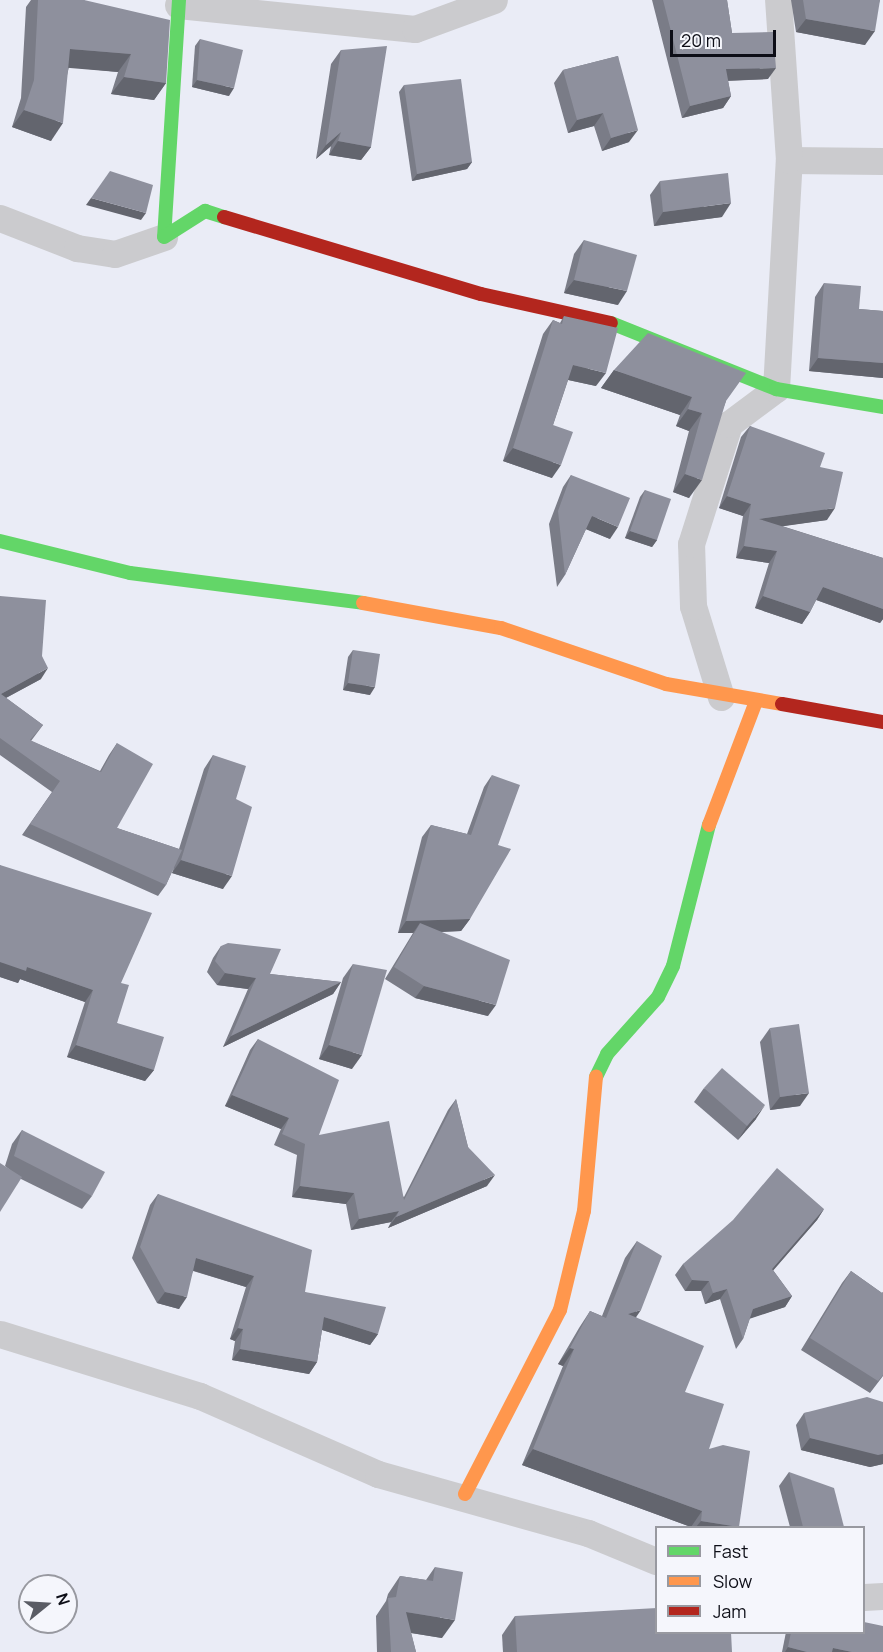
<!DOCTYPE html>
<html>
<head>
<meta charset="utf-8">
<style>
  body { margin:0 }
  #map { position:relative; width:883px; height:1652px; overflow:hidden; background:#eaecf6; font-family:Manrope,sans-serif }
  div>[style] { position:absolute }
  .street>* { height:27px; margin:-13.5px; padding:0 13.5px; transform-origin:13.5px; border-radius:13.5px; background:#cbcbce }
  .fast>* { height:14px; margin:-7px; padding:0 7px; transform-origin:7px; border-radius:7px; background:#63d668 }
  .slow>* { height:14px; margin:-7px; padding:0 7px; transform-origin:7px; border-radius:7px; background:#ff974d }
  .jam>* { height:14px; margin:-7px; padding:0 7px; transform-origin:7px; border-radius:7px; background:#b3261e }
  .wall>* { inset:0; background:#7a7c87 }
  .shaded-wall>* { inset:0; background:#63656e }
  .building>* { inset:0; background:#8e909d }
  span { translate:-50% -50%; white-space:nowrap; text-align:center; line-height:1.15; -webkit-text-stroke:6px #f5f6fc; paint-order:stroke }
  .legend { position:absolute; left:655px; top:1526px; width:210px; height:108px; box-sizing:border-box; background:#f5f6fc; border:2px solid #9899a0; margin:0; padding:8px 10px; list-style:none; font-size:18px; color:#0d0e17 }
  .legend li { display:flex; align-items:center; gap:12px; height:30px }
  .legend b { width:30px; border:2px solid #9899a0 }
  .north { position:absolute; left:18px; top:1574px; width:60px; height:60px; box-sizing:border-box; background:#f5f6fc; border:2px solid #9899a0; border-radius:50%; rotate:72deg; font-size:16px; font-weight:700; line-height:24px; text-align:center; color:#0d0e17 }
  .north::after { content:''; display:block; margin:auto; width:21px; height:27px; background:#5a5c65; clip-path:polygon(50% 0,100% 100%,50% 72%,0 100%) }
  .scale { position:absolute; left:670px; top:30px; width:106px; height:27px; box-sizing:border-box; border:3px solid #0d0e17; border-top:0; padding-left:8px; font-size:18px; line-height:21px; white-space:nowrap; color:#0d0e17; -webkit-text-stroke:4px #f5f6fc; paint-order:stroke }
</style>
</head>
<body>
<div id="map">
  <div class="street">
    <div style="left:178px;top:5px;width:238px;rotate:5.8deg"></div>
    <div style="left:415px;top:29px;width:84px;rotate:-20.2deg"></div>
    <div style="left:789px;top:160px;width:94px;rotate:0.6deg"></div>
    <div style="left:0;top:218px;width:83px;rotate:21.3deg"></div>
    <div style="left:77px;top:248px;width:38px;rotate:9deg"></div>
    <div style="left:115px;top:254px;width:52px;rotate:-19.1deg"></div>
    <div style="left:721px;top:697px;width:95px;rotate:-107.1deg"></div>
    <div style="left:693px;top:606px;width:62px;rotate:-91.8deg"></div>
    <div style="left:691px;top:544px;width:126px;rotate:-72.4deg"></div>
    <div style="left:729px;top:424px;width:59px;rotate:-36.7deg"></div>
    <div style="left:776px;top:389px;width:229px;rotate:-86.8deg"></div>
    <div style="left:789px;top:160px;width:160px;rotate:-93.9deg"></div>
    <div style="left:0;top:1334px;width:209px;rotate:17.2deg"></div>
    <div style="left:200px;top:1396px;width:194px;rotate:23.7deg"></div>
    <div style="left:378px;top:1474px;width:218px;rotate:15.7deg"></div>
    <div style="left:588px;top:1533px;width:74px;rotate:22.4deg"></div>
    <div style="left:864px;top:1597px;width:19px;rotate:-3deg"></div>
  </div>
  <div class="fast">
    <div style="left:179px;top:0;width:237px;rotate:93.6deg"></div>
    <div style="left:164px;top:237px;width:49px;rotate:-32.4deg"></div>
    <div style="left:205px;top:211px;width:20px;rotate:18deg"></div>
    <div style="left:611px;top:323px;width:178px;rotate:21.8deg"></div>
    <div style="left:776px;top:389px;width:109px;rotate:9.5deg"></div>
    <div style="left:0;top:541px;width:134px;rotate:13.8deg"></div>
    <div style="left:130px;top:573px;width:235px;rotate:7.3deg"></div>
    <div style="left:596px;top:1077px;width:25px;rotate:-64deg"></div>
    <div style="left:607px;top:1054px;width:76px;rotate:-48.2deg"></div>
    <div style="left:658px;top:997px;width:34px;rotate:-64deg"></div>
    <div style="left:673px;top:966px;width:146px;rotate:-75.7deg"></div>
  </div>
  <div class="slow">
    <div style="left:363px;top:603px;width:140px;rotate:10.3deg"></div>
    <div style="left:501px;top:628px;width:174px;rotate:18.7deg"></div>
    <div style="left:666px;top:684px;width:118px;rotate:9.8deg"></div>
    <div style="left:709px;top:825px;width:129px;rotate:-69.2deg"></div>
    <div style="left:465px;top:1494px;width:207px;rotate:-62.7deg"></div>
    <div style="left:560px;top:1310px;width:102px;rotate:-76.4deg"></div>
    <div style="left:584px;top:1211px;width:135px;rotate:-84.9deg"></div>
  </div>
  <div class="jam">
    <div style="left:224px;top:217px;width:268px;rotate:16.7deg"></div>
    <div style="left:481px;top:294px;width:133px;rotate:12.6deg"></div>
    <div style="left:782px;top:704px;width:103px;rotate:10.1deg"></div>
  </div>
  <div class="wall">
    <div style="clip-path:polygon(31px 0,84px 0,166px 83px,154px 100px,111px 94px,118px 72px,69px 67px,51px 141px,12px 127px,21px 98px,26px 7px)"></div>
    <div style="clip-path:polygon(652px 0,727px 0,732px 33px,768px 79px,728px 81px,731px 96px,723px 108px,682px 118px)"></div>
    <div style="clip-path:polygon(791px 0,880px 0,865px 45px,796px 32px)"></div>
    <div style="clip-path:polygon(200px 39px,229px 96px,192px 87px,195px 46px)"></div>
    <div style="clip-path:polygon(341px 50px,371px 147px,361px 160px,329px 155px,331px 146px,316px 159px,331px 64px)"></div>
    <div style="clip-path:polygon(618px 56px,629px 142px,602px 151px,594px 126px,568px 133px,554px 83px,563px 70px)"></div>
    <div style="clip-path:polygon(404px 85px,472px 162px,467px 169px,412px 181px,399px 92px)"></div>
    <div style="clip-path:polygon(660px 181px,722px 217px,654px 226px,650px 195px)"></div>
    <div style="clip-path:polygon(584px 240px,618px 305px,564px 293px,574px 254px)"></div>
    <div style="clip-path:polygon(824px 283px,859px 309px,883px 311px,883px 378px,809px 371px,815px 297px)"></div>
    <div style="clip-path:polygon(564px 316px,596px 386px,568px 380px,553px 425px,552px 478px,503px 461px,543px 334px,553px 320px,560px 323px)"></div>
    <div style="clip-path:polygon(614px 370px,726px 401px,689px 498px,673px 492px,689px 431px,676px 426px,680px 415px,601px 388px)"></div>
    <div style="clip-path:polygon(750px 426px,820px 467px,827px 520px,782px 526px,883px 558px,883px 619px,880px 623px,816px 600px,810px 612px,802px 624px,755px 608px,769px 563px,736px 558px,743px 516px,719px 508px,741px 437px)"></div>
    <div style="clip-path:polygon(571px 475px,610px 539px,586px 529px,565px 575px,557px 587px,549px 524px,563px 487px)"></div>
    <div style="clip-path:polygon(645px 490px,657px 540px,652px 547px,625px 538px,640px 497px)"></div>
    <div style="clip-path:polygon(0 596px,41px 679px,6px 698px,43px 725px,31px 741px,100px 771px,109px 755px,117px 743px,117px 828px,179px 849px,204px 769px,213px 755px,236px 799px,223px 889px,172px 873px,174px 867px,166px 885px,158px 896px,22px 835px,52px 792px,0 755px)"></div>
    <div style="clip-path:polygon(353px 650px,370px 695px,343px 690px,348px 657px)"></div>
    <div style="clip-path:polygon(492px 775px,470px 919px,461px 931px,441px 932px,488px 1016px,415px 998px,385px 979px,413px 933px,398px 933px,422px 837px,431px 825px,467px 834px,484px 787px)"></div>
    <div style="clip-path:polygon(0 865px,121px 983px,117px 1023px,154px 1070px,145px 1081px,67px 1057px,85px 1002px,20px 979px,18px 983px,0 977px)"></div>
    <div style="clip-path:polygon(221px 946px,270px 974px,341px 982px,333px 994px,223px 1047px,248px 989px,217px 985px,207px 972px,213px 958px)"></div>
    <div style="clip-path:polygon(353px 964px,352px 1069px,319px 1059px,343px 978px)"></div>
    <div style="clip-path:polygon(770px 1028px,800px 1106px,770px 1110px,760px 1042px)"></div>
    <div style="clip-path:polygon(258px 1039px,319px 1135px,404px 1197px,448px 1110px,456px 1099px,468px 1147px,487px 1186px,388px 1228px,391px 1222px,351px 1230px,346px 1204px,292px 1197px,297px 1155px,274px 1145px,281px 1129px,225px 1106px,250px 1050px)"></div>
    <div style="clip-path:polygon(704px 1088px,756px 1119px,738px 1140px,694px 1102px)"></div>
    <div style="clip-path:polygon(22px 1130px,92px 1196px,82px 1209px,21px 1179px,5px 1166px,12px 1144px)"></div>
    <div style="clip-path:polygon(158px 1194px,305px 1292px,378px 1334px,370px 1345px,322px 1330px,317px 1362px,309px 1374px,232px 1360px,235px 1341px,230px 1339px,246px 1287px,193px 1271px,179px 1309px,157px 1303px,132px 1258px,150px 1205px)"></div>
    <div style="clip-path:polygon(824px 1209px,817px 1220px,773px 1270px,792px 1296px,785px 1307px,750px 1318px,743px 1339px,736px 1349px,720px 1299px,705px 1304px,701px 1291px,685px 1291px,675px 1275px,683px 1264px)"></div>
    <div style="clip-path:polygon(637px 1241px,636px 1317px,685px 1392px,709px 1449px,739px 1527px,691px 1527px,522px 1465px,563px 1366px,558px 1364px,579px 1328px,590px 1311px,602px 1316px,625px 1258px)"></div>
    <div style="clip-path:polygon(851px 1271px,882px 1293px,883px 1292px,883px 1376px,870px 1393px,801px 1350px,842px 1283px)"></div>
    <div style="clip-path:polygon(883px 1402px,883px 1464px,870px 1467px,801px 1450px,796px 1425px,804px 1413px)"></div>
    <div style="clip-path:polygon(789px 1472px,844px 1527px,790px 1527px,779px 1486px)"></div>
    <div style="clip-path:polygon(435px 1567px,442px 1638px,411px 1633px,416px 1652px,377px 1652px,376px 1616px,386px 1601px,388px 1594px,400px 1576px,426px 1580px)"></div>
    <div style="clip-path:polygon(515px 1616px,732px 1652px,503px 1652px,502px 1635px)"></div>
    <div style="clip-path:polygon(786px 1632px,864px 1632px,883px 1652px,782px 1652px)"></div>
  </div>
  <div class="shaded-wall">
    <div style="clip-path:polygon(806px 19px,875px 31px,865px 45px,796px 32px)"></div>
    <div style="clip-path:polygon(70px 49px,131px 54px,118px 72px,58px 67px)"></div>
    <div style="clip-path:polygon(776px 68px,768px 79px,717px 81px,726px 69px)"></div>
    <div style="clip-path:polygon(124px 77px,166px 83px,154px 100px,111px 94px)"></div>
    <div style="clip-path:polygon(197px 80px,234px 88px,229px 96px,192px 87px)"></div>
    <div style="clip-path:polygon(731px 96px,723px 108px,682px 118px,690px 106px)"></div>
    <div style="clip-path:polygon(24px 110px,63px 123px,51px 141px,12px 127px)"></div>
    <div style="clip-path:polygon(603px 113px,594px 126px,568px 133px,577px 120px)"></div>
    <div style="clip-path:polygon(638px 130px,629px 142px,602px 151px,611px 138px)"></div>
    <div style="clip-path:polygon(341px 132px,331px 146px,316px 159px,326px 145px)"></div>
    <div style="clip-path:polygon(338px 141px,371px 147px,361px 160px,329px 155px)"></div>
    <div style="clip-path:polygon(472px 162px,467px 169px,412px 181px,417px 174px)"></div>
    <div style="clip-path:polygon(91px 198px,146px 213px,141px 220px,86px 205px)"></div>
    <div style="clip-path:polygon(731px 203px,722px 217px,654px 226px,663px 212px)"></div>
    <div style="clip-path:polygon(574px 280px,627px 291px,618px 305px,564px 293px)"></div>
    <div style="clip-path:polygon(818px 358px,883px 363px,883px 378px,809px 371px)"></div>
    <div style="clip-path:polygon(573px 365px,606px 373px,596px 386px,564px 379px)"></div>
    <div style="clip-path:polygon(614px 370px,692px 397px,680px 415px,601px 388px)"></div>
    <div style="clip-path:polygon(688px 409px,702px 413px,689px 431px,676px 426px)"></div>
    <div style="clip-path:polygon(513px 448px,561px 465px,552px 478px,503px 461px)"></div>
    <div style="clip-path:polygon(685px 474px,702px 480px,689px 498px,673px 492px)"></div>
    <div style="clip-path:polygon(727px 496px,751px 504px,743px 516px,719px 508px)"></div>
    <div style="clip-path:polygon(835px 508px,827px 520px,750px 531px,759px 519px)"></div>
    <div style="clip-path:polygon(592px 516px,618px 527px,610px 539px,583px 528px)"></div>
    <div style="clip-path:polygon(630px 531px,657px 540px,652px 547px,625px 538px)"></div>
    <div style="clip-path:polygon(744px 546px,777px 551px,769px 563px,736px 558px)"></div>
    <div style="clip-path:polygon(823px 587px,883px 609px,883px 619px,880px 623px,814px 599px)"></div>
    <div style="clip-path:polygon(763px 596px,810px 612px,802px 624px,755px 608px)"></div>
    <div style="clip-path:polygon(48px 668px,41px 679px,0 701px,1px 694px)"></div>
    <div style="clip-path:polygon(348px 683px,375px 687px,370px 695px,343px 690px)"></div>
    <div style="clip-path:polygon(181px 860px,232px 876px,223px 889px,172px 873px)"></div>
    <div style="clip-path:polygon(470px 919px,461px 931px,414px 933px,420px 923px,413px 933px,398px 933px,406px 921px)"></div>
    <div style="clip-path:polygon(0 962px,27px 967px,93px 990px,85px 1002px,20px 979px,18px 983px,0 977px)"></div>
    <div style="clip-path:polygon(225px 973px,256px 978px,248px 989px,217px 985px)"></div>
    <div style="clip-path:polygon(341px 982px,333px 994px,223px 1047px,231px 1036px)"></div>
    <div style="clip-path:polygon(424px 986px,496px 1005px,488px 1016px,415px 998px)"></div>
    <div style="clip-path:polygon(76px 1045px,154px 1070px,145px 1081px,67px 1057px)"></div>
    <div style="clip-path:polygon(329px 1045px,362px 1055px,352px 1069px,319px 1059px)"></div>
    <div style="clip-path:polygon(809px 1093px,800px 1106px,770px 1110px,780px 1097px)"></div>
    <div style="clip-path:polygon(232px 1095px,289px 1118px,281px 1129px,225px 1106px)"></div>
    <div style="clip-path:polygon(765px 1105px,756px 1119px,738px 1140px,747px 1126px)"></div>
    <div style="clip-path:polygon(495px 1175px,487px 1186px,388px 1228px,396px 1217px)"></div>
    <div style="clip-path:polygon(300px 1186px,354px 1193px,346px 1204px,292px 1197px)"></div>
    <div style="clip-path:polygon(824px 1209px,817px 1220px,765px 1280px,772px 1269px)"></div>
    <div style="clip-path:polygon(399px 1211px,391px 1222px,351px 1230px,359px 1219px)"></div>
    <div style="clip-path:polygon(196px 1258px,254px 1276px,246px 1287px,188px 1269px)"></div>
    <div style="clip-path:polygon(692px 1280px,709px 1281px,701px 1291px,685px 1291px)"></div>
    <div style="clip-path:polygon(727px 1289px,720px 1299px,705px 1304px,713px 1293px)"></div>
    <div style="clip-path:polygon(165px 1292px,187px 1297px,179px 1309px,157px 1303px)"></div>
    <div style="clip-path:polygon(792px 1296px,785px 1307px,746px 1320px,753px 1309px)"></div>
    <div style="clip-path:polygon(641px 1310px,630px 1326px,628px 1314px)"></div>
    <div style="clip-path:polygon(324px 1317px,378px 1334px,370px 1345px,316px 1328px)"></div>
    <div style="clip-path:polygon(238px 1328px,243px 1329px,235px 1341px,230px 1339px)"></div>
    <div style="clip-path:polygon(570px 1348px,574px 1349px,563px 1366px,558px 1364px)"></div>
    <div style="clip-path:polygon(240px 1349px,317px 1362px,309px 1374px,232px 1360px)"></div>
    <div style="clip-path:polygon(810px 1438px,883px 1454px,883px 1464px,870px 1467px,801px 1450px)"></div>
    <div style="clip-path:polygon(533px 1449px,702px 1511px,691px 1527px,522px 1465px)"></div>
    <div style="clip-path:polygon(701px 1521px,739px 1527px,696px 1527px)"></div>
    <div style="clip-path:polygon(406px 1612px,455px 1620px,442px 1638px,393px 1630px)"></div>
    <div style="clip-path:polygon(788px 1647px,807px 1652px,785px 1652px)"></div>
    <div style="clip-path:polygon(833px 1648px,852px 1652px,830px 1652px)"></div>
  </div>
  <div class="building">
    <div style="clip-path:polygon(38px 0,84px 0,170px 20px,166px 83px,124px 77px,131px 54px,70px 49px,63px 123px,24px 110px,34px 80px)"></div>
    <div style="clip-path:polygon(663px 0,727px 0,732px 33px,773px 32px,776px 68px,726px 69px,731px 96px,690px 106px)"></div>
    <div style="clip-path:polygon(803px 0,880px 0,875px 31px,806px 19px)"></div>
    <div style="clip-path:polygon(200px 39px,243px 50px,234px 88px,197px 80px)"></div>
    <div style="clip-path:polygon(387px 46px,371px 147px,338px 141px,341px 132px,326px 145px,341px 50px)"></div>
    <div style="clip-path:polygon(618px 56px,638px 130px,611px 138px,603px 113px,577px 120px,563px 70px)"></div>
    <div style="clip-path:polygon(461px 79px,472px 162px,417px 174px,404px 85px)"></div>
    <div style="clip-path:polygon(110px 171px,153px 185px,146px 213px,91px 198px)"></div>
    <div style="clip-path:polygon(728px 173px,731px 203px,663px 212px,660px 181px)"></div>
    <div style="clip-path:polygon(584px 240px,637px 255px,627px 291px,574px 280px)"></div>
    <div style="clip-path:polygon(824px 283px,861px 286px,859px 309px,883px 311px,883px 363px,818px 358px)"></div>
    <div style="clip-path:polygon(564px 316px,618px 328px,606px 373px,573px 365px,553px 425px,573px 432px,561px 465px,513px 448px,553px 320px,562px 324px)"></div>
    <div style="clip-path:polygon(648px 333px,746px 373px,726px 401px,702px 480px,685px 474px,702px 413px,688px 409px,692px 397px,614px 370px)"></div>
    <div style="clip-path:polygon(750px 426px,825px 453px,820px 467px,843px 472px,835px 508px,759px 519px,883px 558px,883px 609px,823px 587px,810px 612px,763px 596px,777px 551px,744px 546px,751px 504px,727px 496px)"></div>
    <div style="clip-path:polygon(571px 475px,630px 498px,618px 527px,592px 516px,565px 575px,558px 511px)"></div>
    <div style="clip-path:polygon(645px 490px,671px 499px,657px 540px,630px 531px)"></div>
    <div style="clip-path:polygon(0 596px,46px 600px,42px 656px,48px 668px,1px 694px,43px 725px,30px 740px,101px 772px,117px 743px,153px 764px,117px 828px,182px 850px,166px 885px,30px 824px,60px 781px,0 738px)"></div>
    <div style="clip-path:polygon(353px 650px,380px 654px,375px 687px,348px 683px)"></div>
    <div style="clip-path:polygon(213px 755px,246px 766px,236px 799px,252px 807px,232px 876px,181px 860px)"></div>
    <div style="clip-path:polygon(492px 775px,520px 785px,498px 845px,511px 849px,470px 919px,406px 921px,431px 825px,471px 835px)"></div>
    <div style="clip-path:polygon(0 865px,152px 913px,121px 983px,129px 985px,117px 1023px,164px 1037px,154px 1070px,76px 1045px,93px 990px,27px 967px,26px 971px,0 962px)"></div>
    <div style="clip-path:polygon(420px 923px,510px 960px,496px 1005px,424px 986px,394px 967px)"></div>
    <div style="clip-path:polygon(228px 943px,281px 949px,270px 974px,341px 982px,231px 1036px,256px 978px,225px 973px,215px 961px,221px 946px)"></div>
    <div style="clip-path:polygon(353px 964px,387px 970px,362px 1055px,329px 1045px)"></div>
    <div style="clip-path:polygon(799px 1024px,809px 1093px,780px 1097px,770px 1028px)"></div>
    <div style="clip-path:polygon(258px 1039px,339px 1080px,319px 1135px,389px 1121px,404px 1200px,456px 1099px,468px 1147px,495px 1175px,396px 1217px,399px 1211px,359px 1219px,354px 1193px,300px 1186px,305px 1144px,282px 1134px,289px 1118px,232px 1095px)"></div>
    <div style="clip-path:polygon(722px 1068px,765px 1105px,747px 1126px,704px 1088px)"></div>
    <div style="clip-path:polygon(22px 1130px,105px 1172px,92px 1196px,14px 1156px)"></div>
    <div style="clip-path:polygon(0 1163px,22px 1177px,0 1212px)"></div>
    <div style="clip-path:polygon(777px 1168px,824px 1209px,772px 1269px,792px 1296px,753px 1309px,743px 1339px,727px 1289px,713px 1293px,709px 1281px,692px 1280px,683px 1264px,733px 1220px)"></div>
    <div style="clip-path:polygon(158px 1194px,312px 1250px,305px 1292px,386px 1307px,378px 1334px,324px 1317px,317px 1362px,240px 1349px,243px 1329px,238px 1328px,254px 1276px,196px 1258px,187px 1297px,165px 1292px,140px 1247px)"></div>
    <div style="clip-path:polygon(637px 1241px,662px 1256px,641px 1310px,628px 1314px,704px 1346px,685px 1392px,724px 1404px,709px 1449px,723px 1445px,750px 1451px,739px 1527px,701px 1521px,702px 1511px,533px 1449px,574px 1349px,570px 1348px,590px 1311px,606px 1318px)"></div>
    <div style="clip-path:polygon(851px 1271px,882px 1293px,883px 1292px,883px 1375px,878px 1381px,810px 1338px)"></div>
    <div style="clip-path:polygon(867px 1397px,883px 1402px,883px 1454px,878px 1455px,810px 1438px,804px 1413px)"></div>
    <div style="clip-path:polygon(789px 1472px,834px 1488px,844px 1527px,803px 1527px)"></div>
    <div style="clip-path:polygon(435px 1567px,463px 1572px,455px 1620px,406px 1612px,416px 1652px,391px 1652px,388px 1598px,396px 1597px,400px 1576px,433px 1581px)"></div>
    <div style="clip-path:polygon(657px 1608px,657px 1632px,731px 1632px,732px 1652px,517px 1652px,515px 1616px)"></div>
    <div style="clip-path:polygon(864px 1622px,883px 1626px,883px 1652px,852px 1652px,833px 1648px,832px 1652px,807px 1652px,788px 1647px,791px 1632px,864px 1632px)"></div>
  </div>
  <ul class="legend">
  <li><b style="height:8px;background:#63d668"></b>Fast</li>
  <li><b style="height:8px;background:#ff974d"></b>Slow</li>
  <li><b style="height:8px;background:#b3261e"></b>Jam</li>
  </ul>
  <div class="north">N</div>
  <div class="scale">20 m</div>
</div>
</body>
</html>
